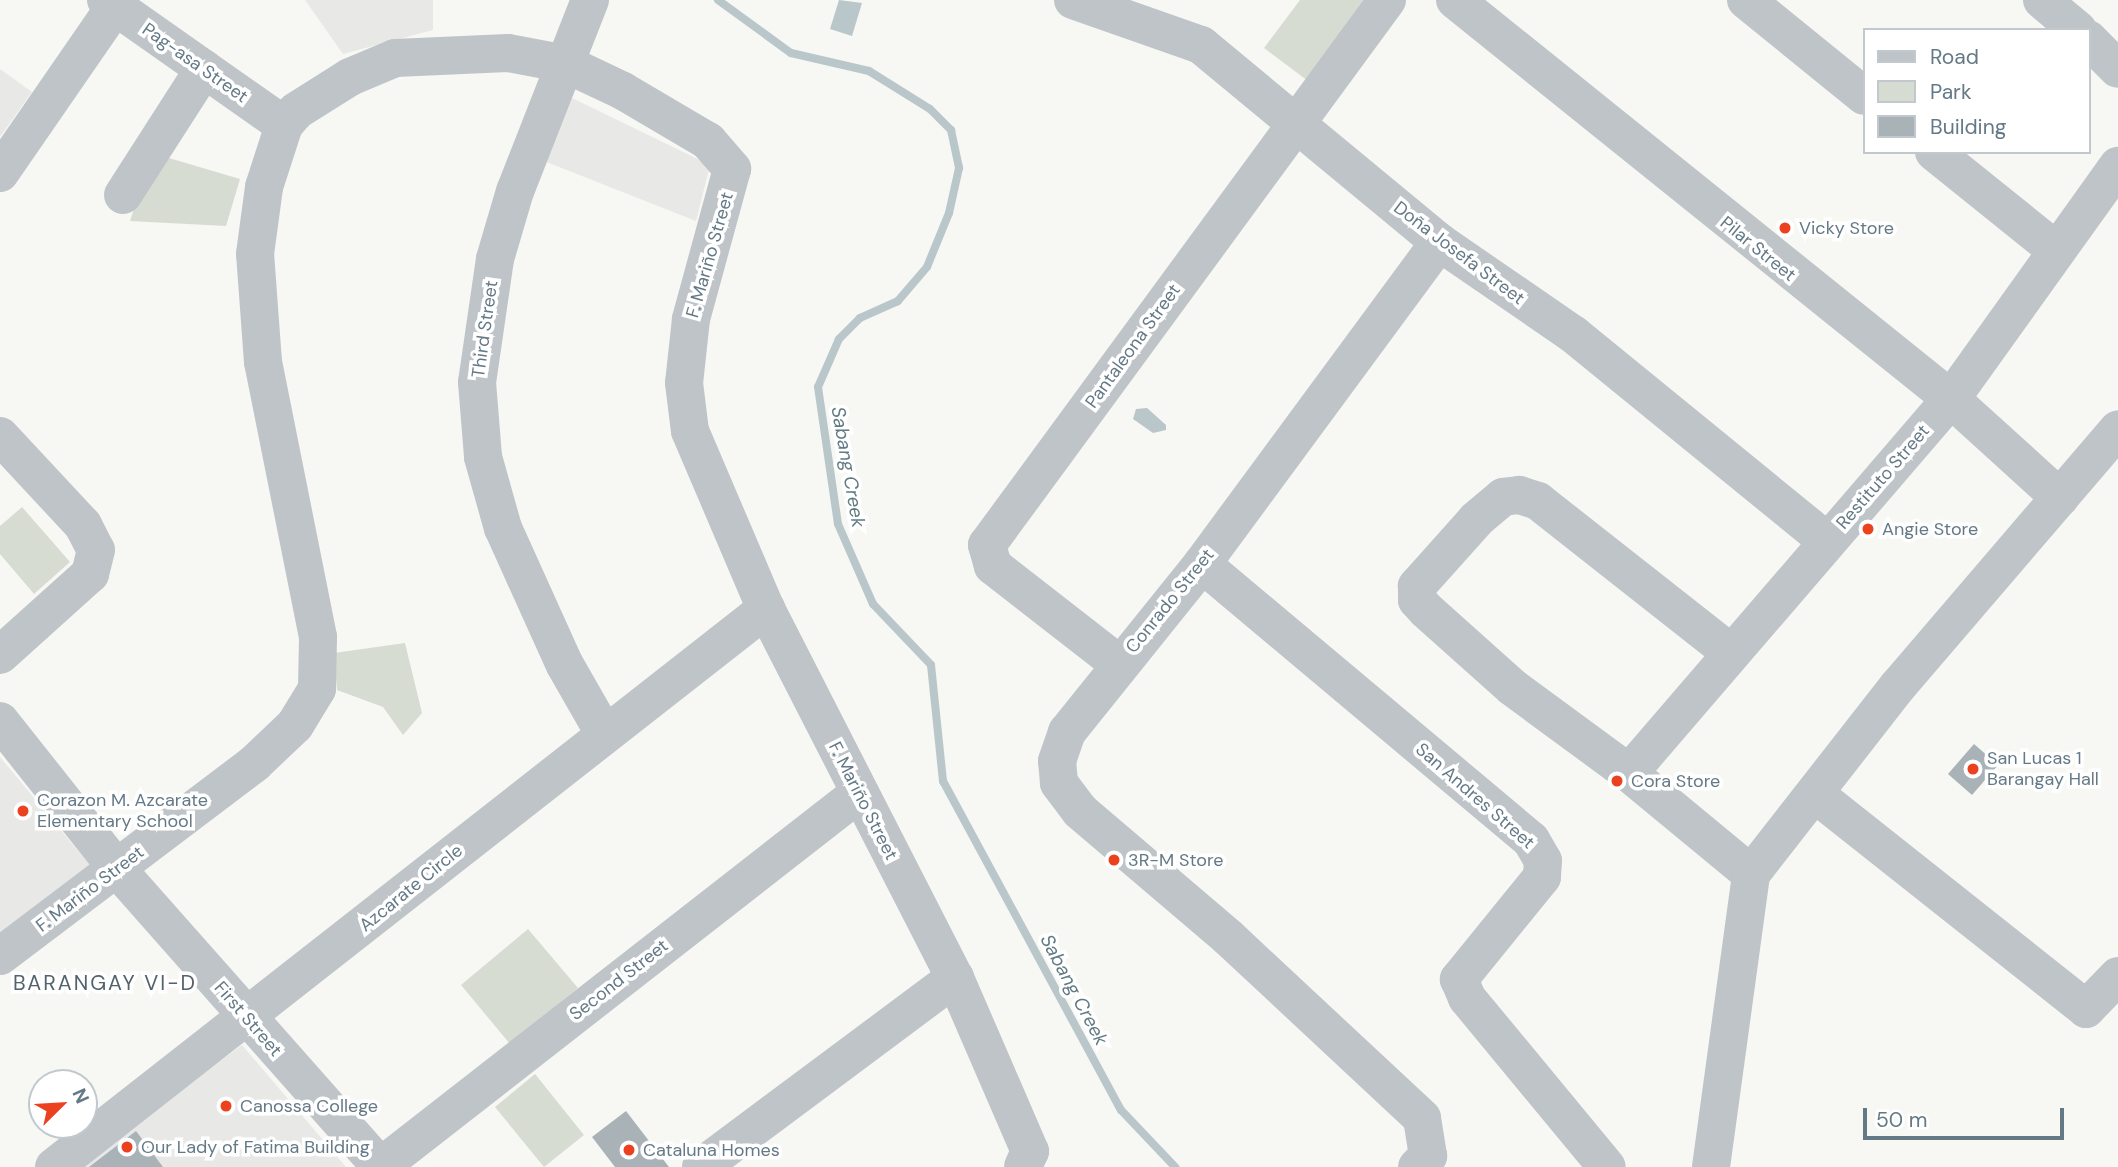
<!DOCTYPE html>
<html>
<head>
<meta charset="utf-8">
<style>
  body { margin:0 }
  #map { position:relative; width:2118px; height:1167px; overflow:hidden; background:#f7f7f3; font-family:"DM Sans",sans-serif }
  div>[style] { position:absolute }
  .built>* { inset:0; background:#e8e8e7 }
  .green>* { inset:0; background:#d7dcd2 }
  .water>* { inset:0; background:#b9c7cb }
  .stream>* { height:8px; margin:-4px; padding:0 4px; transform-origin:4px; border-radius:4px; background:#b9c7cb }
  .building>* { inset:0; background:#a8b2b7 }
  .minor>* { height:38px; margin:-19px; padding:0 19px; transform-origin:19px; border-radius:19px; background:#bfc4c8 }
  .dots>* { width:19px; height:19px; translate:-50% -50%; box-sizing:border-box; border:4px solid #fff; border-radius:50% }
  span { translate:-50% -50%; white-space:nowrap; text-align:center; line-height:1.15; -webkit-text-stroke:7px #fff; paint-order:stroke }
  .street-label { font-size:18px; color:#647986 }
  .poi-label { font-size:18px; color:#647986 }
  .left { translate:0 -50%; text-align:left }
  .water-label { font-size:19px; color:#607b83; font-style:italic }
  .quarter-label { font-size:21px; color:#53626b; letter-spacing:2px }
  .legend { position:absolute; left:1863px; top:28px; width:228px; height:126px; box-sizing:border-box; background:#fff; border:2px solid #c1c9cf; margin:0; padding:9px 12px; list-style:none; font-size:21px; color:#647986 }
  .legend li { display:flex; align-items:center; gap:14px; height:35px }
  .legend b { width:35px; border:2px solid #c1c9cf }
  .north { position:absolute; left:28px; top:1069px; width:70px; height:70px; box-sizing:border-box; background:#fff; border:2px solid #c1c9cf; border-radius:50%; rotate:66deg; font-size:19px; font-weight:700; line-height:28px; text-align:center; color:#647986 }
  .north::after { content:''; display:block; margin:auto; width:24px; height:32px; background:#ec411f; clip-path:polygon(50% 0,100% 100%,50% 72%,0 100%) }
  .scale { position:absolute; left:1863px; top:1108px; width:201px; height:32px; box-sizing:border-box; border:4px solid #647986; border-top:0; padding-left:9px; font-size:21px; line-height:24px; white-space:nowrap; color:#647986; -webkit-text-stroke:5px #fff; paint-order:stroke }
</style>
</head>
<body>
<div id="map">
  <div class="built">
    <div style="clip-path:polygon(305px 0,433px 0,433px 30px,343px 54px)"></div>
    <div style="clip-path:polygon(0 69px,32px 92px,0 137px)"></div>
    <div style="clip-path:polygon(572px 98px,710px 165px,696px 221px,544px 161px)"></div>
    <div style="clip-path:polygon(0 757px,90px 865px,0 934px)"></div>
    <div style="clip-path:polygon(242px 1045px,346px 1167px,76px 1167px)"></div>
  </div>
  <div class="green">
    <div style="clip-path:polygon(1300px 0,1368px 0,1308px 81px,1264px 48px)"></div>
    <div style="clip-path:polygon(152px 153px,240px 179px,226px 226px,130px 221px)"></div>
    <div style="clip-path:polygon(22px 507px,70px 562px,34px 594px,0 554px,0 526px)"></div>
    <div style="clip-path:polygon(405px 643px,422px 713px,403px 735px,383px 707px,337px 690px,334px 653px)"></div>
    <div style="clip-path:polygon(528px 929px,578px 988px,510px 1044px,461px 985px)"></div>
    <div style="clip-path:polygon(535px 1074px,584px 1135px,544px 1167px,495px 1107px)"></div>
  </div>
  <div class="water">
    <div style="clip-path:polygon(839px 0,862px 3px,852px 36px,830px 29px)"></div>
    <div style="clip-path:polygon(1147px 408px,1166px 425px,1166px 430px,1153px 433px,1133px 419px,1136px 409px)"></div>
  </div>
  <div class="stream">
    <div style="left:718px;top:0;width:90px;rotate:36deg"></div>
    <div style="left:791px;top:53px;width:80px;rotate:13deg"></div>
    <div style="left:869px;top:71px;width:72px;rotate:31.9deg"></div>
    <div style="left:930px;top:109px;width:30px;rotate:45deg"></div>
    <div style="left:951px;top:130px;width:39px;rotate:78deg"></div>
    <div style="left:959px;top:168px;width:46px;rotate:102.5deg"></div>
    <div style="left:949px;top:213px;width:58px;rotate:112.2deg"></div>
    <div style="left:927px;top:267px;width:45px;rotate:130.5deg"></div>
    <div style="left:898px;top:301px;width:42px;rotate:155.9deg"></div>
    <div style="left:860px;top:318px;width:30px;rotate:135deg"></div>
    <div style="left:839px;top:339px;width:52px;rotate:113.6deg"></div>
    <div style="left:818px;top:387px;width:138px;rotate:81.7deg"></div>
    <div style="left:838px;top:524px;width:87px;rotate:66.4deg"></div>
    <div style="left:873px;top:604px;width:84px;rotate:46.4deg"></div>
    <div style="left:931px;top:665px;width:117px;rotate:84.1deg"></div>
    <div style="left:943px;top:781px;width:374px;rotate:61.6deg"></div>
    <div style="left:1121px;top:1110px;width:79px;rotate:46.5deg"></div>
  </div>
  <div class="building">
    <div style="clip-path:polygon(1974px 744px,1998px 765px,1972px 795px,1948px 774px)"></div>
    <div style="clip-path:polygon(626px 1111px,669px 1167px,615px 1167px,592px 1137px)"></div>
    <div style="clip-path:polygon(136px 1131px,163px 1167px,89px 1167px)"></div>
  </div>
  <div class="minor">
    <div style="left:106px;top:0;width:218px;rotate:35.1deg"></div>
    <div style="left:590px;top:0;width:205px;rotate:111.4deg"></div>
    <div style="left:515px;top:191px;width:71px;rotate:106.4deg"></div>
    <div style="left:495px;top:259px;width:124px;rotate:98.3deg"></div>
    <div style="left:477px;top:382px;width:75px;rotate:85.4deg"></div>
    <div style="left:483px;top:457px;width:74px;rotate:74.3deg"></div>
    <div style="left:503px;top:528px;width:150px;rotate:65.7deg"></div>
    <div style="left:565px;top:665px;width:78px;rotate:60.2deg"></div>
    <div style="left:1073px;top:0;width:136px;rotate:19.4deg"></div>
    <div style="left:1201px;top:45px;width:309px;rotate:39.6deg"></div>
    <div style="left:1439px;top:242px;width:163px;rotate:34.5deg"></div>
    <div style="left:1573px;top:334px;width:328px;rotate:39.2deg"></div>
    <div style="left:1455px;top:0;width:637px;rotate:38.81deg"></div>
    <div style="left:1951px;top:399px;width:147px;rotate:42.2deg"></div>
    <div style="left:1746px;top:0;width:152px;rotate:39.1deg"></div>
    <div style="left:2042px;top:0;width:47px;rotate:39.8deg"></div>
    <div style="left:2088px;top:39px;width:42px;rotate:45deg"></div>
    <div style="left:1934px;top:152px;width:156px;rotate:38.8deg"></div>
    <div style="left:0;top:173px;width:203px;rotate:-55.4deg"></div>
    <div style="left:123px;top:195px;width:150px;rotate:-57.3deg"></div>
    <div style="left:0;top:436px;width:122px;rotate:47deg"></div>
    <div style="left:83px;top:525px;width:28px;rotate:63deg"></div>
    <div style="left:96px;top:550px;width:25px;rotate:104deg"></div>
    <div style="left:90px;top:574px;width:121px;rotate:138deg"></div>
    <div style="left:1202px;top:564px;width:429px;rotate:40deg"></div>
    <div style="left:1531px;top:840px;width:24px;rotate:60deg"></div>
    <div style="left:1543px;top:861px;width:16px;rotate:94deg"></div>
    <div style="left:1542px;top:877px;width:132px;rotate:129.1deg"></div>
    <div style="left:1459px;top:979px;width:21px;rotate:67deg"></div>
    <div style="left:1467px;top:998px;width:219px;rotate:50.4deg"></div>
    <div style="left:1731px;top:653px;width:246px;rotate:-141.8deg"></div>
    <div style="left:1538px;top:501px;width:20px;rotate:-162deg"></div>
    <div style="left:1519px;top:495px;width:16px;rotate:173deg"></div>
    <div style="left:1503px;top:497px;width:35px;rotate:140deg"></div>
    <div style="left:1476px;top:520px;width:89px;rotate:131.8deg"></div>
    <div style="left:1417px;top:586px;width:14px;rotate:90deg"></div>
    <div style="left:1417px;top:600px;width:13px;rotate:48deg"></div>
    <div style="left:1426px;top:610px;width:115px;rotate:41.8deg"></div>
    <div style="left:1512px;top:687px;width:145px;rotate:36.3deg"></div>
    <div style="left:1629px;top:773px;width:158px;rotate:39.6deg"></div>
    <div style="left:1119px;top:664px;width:160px;rotate:-142.1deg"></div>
    <div style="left:993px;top:566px;width:22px;rotate:-106deg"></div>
    <div style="left:987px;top:545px;width:676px;rotate:-53.72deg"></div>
    <div style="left:0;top:721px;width:190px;rotate:51.6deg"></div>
    <div style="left:118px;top:870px;width:397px;rotate:48.5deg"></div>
    <div style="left:1629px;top:773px;width:494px;rotate:-49.3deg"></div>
    <div style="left:1951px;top:399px;width:287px;rotate:-54.4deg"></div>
    <div style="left:1815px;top:794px;width:346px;rotate:38.4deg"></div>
    <div style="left:2086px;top:1009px;width:46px;rotate:-45.9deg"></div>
    <div style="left:0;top:956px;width:320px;rotate:-37.1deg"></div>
    <div style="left:255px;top:763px;width:55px;rotate:-43.5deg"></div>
    <div style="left:295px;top:725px;width:42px;rotate:-58.6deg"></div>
    <div style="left:317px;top:689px;width:52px;rotate:-88.9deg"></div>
    <div style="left:318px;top:637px;width:280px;rotate:-101.3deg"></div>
    <div style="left:263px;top:362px;width:108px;rotate:-94.2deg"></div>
    <div style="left:255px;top:254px;width:68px;rotate:-82.3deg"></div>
    <div style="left:264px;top:187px;width:65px;rotate:-72.1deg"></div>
    <div style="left:284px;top:125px;width:18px;rotate:-49deg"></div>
    <div style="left:296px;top:111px;width:64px;rotate:-32.2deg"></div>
    <div style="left:350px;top:77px;width:49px;rotate:-22.9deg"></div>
    <div style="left:395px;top:58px;width:113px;rotate:-2.5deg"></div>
    <div style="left:508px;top:53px;width:59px;rotate:10.7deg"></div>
    <div style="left:566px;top:64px;width:63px;rotate:25.3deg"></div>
    <div style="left:623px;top:91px;width:99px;rotate:30.5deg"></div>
    <div style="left:708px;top:141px;width:37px;rotate:49deg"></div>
    <div style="left:732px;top:169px;width:156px;rotate:105.3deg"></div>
    <div style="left:691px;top:319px;width:64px;rotate:96.2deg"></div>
    <div style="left:684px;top:383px;width:48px;rotate:82.9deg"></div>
    <div style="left:690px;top:431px;width:194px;rotate:66.9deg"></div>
    <div style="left:766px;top:609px;width:415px;rotate:62.9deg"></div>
    <div style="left:955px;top:978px;width:189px;rotate:66.6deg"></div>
    <div style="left:1030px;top:1151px;width:17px;rotate:114deg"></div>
    <div style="left:54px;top:1167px;width:905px;rotate:-38.09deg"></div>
    <div style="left:380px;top:1167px;width:606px;rotate:-37.97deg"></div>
    <div style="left:701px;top:1167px;width:317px;rotate:-36.7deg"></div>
    <div style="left:1417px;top:1167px;width:16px;rotate:-45deg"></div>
    <div style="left:1428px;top:1156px;width:38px;rotate:-99deg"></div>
    <div style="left:1422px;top:1118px;width:265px;rotate:-137deg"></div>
    <div style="left:1228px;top:937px;width:194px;rotate:-139.6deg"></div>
    <div style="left:1080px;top:811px;width:35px;rotate:-127deg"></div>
    <div style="left:1059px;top:783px;width:22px;rotate:-95deg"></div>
    <div style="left:1057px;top:761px;width:31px;rotate:-71deg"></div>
    <div style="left:1067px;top:732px;width:216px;rotate:-51.2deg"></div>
    <div style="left:1202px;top:564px;width:400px;rotate:-53.6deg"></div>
    <div style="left:1711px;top:1167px;width:296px;rotate:-82.2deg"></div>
    <div style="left:1751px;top:874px;width:239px;rotate:-52deg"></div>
    <div style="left:1898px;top:686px;width:338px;rotate:-49.4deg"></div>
  </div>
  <div class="dots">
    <div style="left:1785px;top:228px;background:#ec411f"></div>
    <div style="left:1868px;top:529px;background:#ec411f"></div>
    <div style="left:1973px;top:769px;background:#ec411f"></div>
    <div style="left:1617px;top:781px;background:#ec411f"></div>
    <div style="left:23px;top:811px;background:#ec411f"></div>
    <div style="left:1114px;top:860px;background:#ec411f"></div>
    <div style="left:226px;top:1106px;background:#ec411f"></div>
    <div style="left:127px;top:1147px;background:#ec411f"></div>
    <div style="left:629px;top:1150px;background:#ec411f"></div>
  </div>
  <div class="street-label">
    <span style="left:195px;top:63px;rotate:35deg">Pag-asa Street</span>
    <span style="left:1758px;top:249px;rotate:39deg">Pilar Street</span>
    <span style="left:1459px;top:253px;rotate:37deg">Doña Josefa Street</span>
    <span style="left:710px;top:255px;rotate:-74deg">F. Mariño Street</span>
    <span style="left:485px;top:329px;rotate:-82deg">Third Street</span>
    <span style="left:1133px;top:346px;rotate:-54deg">Pantaleona Street</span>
    <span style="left:1883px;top:477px;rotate:-49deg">Restituto Street</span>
    <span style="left:1170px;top:601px;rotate:-51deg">Conrado Street</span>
    <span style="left:1475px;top:796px;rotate:41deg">San Andres Street</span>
    <span style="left:863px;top:801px;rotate:63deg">F. Mariño Street</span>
    <span style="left:411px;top:888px;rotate:-39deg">Azcarate Circle</span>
    <span style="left:90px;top:889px;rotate:-37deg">F. Mariño Street</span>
    <span style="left:619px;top:980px;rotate:-38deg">Second Street</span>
    <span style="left:248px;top:1019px;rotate:49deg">First Street</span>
  </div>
  <div class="poi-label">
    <span class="left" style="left:1799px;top:228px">Vicky Store</span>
    <span class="left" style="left:1882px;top:529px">Angie Store</span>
    <span class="left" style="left:1987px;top:769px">San Lucas 1<br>Barangay Hall</span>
    <span class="left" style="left:1631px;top:781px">Cora Store</span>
    <span class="left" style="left:37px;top:811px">Corazon M. Azcarate<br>Elementary School</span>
    <span class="left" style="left:1128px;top:860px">3R-M Store</span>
    <span class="left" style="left:240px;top:1106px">Canossa College</span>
    <span class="left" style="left:141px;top:1147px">Our Lady of Fatima Building</span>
    <span class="left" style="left:643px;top:1150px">Cataluna Homes</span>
  </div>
  <div class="water-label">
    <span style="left:848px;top:467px;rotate:80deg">Sabang Creek</span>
    <span style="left:1074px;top:990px;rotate:62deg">Sabang Creek</span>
  </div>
  <div class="quarter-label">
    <span style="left:105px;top:983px">BARANGAY VI-D</span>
  </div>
  <ul class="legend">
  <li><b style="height:9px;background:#bfc4c8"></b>Road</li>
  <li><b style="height:19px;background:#d7dcd2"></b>Park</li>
  <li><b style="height:19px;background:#a8b2b7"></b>Building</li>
  </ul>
  <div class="north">N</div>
  <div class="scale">50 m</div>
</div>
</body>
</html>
